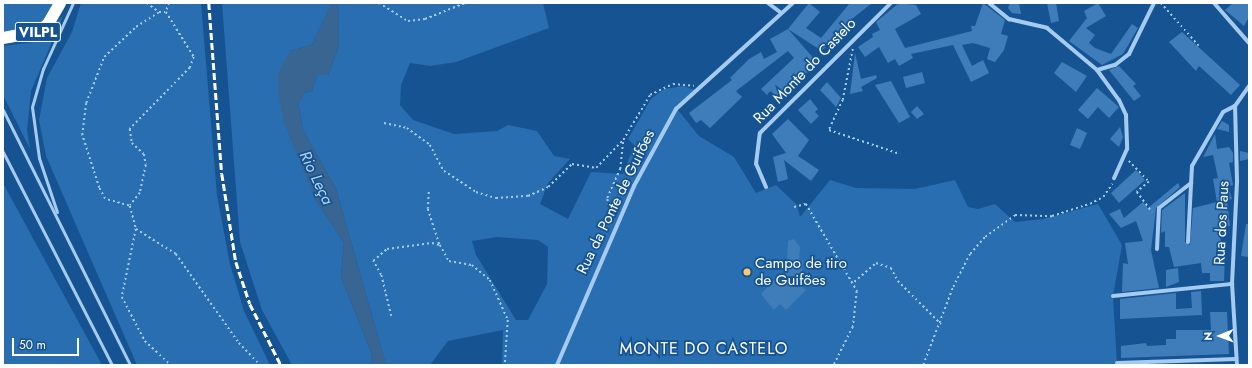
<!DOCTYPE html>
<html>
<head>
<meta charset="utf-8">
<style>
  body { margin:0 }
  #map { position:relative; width:1252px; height:368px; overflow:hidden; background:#165392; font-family:Jost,sans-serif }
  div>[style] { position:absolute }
  .green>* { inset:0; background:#296eb1 }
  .water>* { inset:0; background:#386592 }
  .building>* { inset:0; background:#3f7dba }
  .path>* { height:1.5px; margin-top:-0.75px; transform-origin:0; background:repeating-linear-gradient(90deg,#a5cbf1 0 2px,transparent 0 5px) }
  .lane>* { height:3px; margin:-1.5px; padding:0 1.5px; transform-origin:1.5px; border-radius:1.5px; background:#a5cbf1 }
  .street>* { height:4px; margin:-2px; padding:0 2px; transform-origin:2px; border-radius:2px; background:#a5cbf1 }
  .highway>* { height:12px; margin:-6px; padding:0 6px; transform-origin:6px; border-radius:6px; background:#fff }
  .rail>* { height:2.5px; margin-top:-1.25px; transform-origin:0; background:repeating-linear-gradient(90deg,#fff 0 7px,transparent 0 10px) }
  .dots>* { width:11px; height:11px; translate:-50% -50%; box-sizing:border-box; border:2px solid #165392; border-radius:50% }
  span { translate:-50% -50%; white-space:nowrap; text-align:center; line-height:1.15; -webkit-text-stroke:3.5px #165392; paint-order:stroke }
  .shield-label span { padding:1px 3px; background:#165392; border:1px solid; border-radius:3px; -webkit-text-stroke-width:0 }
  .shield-label { font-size:14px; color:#fff; font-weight:700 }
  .street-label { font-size:15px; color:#fff }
  .poi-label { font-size:15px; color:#fff }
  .left { translate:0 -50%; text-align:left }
  .water-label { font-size:16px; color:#b1d5f7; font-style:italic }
  .neighbourhood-label { font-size:16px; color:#fff; letter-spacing:1px }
  .frame { position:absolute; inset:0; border:4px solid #fff; pointer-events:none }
  .north { position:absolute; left:1200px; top:316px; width:40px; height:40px; -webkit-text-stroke:3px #165392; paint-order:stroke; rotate:269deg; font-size:11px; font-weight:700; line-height:16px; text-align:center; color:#fff }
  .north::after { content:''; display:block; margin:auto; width:14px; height:18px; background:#fff; clip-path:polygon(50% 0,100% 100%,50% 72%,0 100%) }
  .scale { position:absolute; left:12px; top:338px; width:67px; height:18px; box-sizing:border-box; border:2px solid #fff; border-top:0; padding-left:5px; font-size:12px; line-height:14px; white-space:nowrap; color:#fff; -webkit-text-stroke:3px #165392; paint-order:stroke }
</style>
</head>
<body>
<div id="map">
  <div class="green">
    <div style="clip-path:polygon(3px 3px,53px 3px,43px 20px,30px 29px,15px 32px,3px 31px)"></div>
    <div style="clip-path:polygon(81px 3px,201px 3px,217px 195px,230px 264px,244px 311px,270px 365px,137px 365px,46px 156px,39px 120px,47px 78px,72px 32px)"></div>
    <div style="clip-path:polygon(222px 3px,332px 3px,312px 45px,290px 51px,301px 161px,315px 199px,344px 243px,341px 277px,371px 352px,372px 365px,292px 365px,262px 310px,240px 242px)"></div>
    <div style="clip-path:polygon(evenodd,338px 3px,543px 3px,549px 28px,456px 62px,430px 66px,410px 63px,401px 85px,400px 105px,413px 120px,454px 134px,497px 131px,508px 125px,537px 131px,554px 156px,570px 159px,548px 183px,540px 204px,568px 219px,591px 172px,623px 174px,634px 145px,628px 139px,651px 99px,664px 89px,684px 86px,697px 91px,677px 109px,699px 136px,734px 157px,756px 193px,776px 185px,797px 205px,800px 217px,830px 180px,856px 188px,915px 189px,955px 180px,968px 207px,978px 209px,995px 204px,1015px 222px,1043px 219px,1098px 204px,1122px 245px,1113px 296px,1117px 365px,502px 365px,503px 330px,448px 341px,430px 365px,386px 365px,336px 189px,303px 130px,298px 103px,304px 93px,312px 91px,317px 75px,328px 75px,339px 46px,338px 3px,497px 237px,538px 240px,548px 247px,547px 284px,528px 320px,516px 320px,476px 255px,472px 241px,497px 237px)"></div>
    <div style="clip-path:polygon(63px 16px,31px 91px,27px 130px,30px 149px,3px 95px,3px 46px,34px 42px)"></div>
    <div style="clip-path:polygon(3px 183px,54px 277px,102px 365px,3px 365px)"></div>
  </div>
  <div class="water">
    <div style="clip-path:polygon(332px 3px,338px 3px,339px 46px,328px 75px,317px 75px,312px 91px,304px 93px,298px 103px,303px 130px,336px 189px,386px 365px,372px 365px,371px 352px,341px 277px,344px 243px,315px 199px,283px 120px,278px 90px,278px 73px,290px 51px,312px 45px)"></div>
  </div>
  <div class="building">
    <div style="clip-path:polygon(809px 3px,820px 12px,806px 28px,821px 38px,850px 3px,872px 3px,848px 22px,822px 51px,788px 29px)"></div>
    <div style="clip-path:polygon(899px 3px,916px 5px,921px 14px,895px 29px,905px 48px,972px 31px,971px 26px,975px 26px,983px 3px,1005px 20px,1001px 34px,1008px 36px,1004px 50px,995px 62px,987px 59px,990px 48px,973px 43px,962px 45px,972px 66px,983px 60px,989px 73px,971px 82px,953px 45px,911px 54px,913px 58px,899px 66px,895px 59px,888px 63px,879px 47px,865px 57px,858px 47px,873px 37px,872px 34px,880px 30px,876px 22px)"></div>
    <div style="clip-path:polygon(1010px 3px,1019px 3px,1021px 14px,1012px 13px,1008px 8px)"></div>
    <div style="clip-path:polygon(1047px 3px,1056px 3px,1059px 21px,1051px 23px)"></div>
    <div style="clip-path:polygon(1098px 3px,1106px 16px,1086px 28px,1095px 35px,1089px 43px,1095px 48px,1111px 54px,1132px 24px,1138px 28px,1123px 54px,1102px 65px,1069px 41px,1087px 18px,1084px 11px)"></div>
    <div style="clip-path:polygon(1233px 3px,1249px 3px,1249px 17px,1244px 26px,1225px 10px)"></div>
    <div style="clip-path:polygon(788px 29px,816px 61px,807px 69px,809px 71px,777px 98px,771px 91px,767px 95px,761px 89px,794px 58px,788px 51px,736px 91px,742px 97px,710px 128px,701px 120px,696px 123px,689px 113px,732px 80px,730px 78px,749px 59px,761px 52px,764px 59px,777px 52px,770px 39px)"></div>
    <div style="clip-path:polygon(1182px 32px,1240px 85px,1231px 95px,1199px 66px,1196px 71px,1169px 42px)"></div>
    <div style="clip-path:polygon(855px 53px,861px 79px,876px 75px,877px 78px,861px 87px,863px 91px,850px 94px)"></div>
    <div style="clip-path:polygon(1062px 62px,1087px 76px,1076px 92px,1054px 73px)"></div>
    <div style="clip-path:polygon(1119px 66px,1136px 84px,1133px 86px,1141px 96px,1134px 101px,1109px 70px)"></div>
    <div style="clip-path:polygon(922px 72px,925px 83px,906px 88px,903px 77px)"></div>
    <div style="clip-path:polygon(891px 81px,910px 117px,899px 123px,875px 85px)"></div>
    <div style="clip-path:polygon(827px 82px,841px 98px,836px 107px,820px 90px)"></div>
    <div style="clip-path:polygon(1097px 88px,1119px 107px,1109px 118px,1098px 107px,1088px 119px,1078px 110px)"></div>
    <div style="clip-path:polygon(810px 99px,818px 109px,815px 112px,819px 116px,811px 124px,798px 110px)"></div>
    <div style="clip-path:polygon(917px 106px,924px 114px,917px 119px,911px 112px)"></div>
    <div style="clip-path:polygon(788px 119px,809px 140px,798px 156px,819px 170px,811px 181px,784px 160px,788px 179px,778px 182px,773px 157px,786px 153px,772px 134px)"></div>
    <div style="clip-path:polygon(1222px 121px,1229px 125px,1229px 132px,1217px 129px)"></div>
    <div style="clip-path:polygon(1120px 127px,1123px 137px,1119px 147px,1110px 139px)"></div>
    <div style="clip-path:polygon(1077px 128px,1087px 133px,1080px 149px,1070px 145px)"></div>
    <div style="clip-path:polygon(1215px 134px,1217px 149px,1229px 147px,1233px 153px,1233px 162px,1229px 163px,1233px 185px,1228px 186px,1232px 199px,1227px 200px,1230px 226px,1224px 227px,1227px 236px,1220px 237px,1225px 255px,1224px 281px,1210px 281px,1210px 273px,1202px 273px,1201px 263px,1174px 267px,1169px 247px,1165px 247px,1165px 231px,1161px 233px,1162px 210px,1185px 193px,1185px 242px,1190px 245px,1193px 208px,1217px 202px,1213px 179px,1218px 178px,1213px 155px,1203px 157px)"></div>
    <div style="clip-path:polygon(1240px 151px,1249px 153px,1249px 159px,1240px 161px)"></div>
    <div style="clip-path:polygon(1136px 170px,1145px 180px,1119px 203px,1111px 193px)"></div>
    <div style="clip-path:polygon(1178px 183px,1180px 187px,1156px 208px,1151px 250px,1159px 288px,1122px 292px,1123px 263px,1128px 264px,1125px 243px,1143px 241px,1136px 221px,1121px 228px,1109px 214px,1120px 209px,1124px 218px,1143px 202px,1148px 208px)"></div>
    <div style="clip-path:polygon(1246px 224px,1249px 224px,1249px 257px,1241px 256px)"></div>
    <div style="clip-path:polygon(794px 239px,800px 247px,799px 259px,803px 262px,801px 279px,805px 280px,801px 285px,806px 290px,786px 310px,780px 304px,774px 310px,761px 294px,780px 274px,786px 279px,788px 241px)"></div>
    <div style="clip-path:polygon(1178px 268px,1179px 282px,1166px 287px,1166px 270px)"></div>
    <div style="clip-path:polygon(1201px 291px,1202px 315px,1120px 319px,1120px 299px,1176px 293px,1176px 309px,1192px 308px,1191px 292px)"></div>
    <div style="clip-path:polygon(1210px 312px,1227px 312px,1229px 354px,1121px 358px,1121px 346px,1146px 343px,1147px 346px,1166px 345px,1166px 339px,1176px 339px,1176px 330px,1211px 330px)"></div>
  </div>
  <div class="path">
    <div style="left:147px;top:3px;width:15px;rotate:37deg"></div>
    <div style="left:159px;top:12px;width:6px"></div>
    <div style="left:169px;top:3px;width:9px;rotate:108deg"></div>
    <div style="left:166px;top:12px;width:53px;rotate:58.1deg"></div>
    <div style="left:194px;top:57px;width:12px;rotate:110deg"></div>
    <div style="left:190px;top:68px;width:86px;rotate:134.5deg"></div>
    <div style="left:130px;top:129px;width:14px;rotate:82deg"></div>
    <div style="left:132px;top:143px;width:16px;rotate:43deg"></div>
    <div style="left:144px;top:154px;width:11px;rotate:80deg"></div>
    <div style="left:146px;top:165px;width:29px;rotate:102deg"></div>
    <div style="left:140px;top:193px;width:16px;rotate:128deg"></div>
    <div style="left:130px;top:206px;width:24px;rotate:75deg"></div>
    <div style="left:136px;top:229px;width:69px;rotate:101.6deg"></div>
    <div style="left:122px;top:297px;width:50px;rotate:62.4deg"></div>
    <div style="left:145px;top:341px;width:35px;rotate:43deg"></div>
    <div style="left:379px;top:3px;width:34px;rotate:32deg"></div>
    <div style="left:408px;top:21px;width:17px;rotate:-7deg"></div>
    <div style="left:425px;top:19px;width:43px;rotate:-21.8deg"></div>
    <div style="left:1161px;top:3px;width:57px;rotate:48.5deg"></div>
    <div style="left:853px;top:49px;width:52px;rotate:101.1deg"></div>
    <div style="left:843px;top:100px;width:33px;rotate:115deg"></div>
    <div style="left:829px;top:130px;width:75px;rotate:18.7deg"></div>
    <div style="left:384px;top:123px;width:24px;rotate:12deg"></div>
    <div style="left:407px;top:128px;width:29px;rotate:36deg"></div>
    <div style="left:430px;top:145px;width:30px;rotate:62deg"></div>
    <div style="left:444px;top:171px;width:38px;rotate:33deg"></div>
    <div style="left:476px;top:192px;width:21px;rotate:17deg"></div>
    <div style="left:496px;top:198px;width:32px;rotate:-4deg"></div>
    <div style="left:528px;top:196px;width:22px;rotate:-24deg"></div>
    <div style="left:548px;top:187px;width:33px;rotate:-44deg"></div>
    <div style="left:572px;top:164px;width:24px;rotate:9deg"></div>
    <div style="left:596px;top:168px;width:39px;rotate:-46deg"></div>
    <div style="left:623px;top:140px;width:52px;rotate:-59deg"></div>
    <div style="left:650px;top:95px;width:25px;rotate:-26deg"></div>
    <div style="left:673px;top:84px;width:21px;rotate:5deg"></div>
    <div style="left:1129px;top:161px;width:29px;rotate:46deg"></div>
    <div style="left:1149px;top:182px;width:16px;rotate:140deg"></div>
    <div style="left:1137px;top:192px;width:25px;rotate:53deg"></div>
    <div style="left:429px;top:192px;width:17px;rotate:93deg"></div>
    <div style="left:428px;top:209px;width:38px;rotate:72deg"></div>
    <div style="left:129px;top:206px;width:25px;rotate:-164deg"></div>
    <div style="left:105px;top:199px;width:13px;rotate:-119deg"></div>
    <div style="left:99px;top:188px;width:56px;rotate:-107.8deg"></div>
    <div style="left:82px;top:135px;width:32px;rotate:-83deg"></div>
    <div style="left:86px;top:103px;width:49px;rotate:-68.6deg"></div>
    <div style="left:104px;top:57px;width:44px;rotate:-43.2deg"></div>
    <div style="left:136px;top:27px;width:27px;rotate:-33deg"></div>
    <div style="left:794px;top:207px;width:12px;rotate:-14deg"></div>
    <div style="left:806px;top:204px;width:101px;rotate:59.6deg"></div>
    <div style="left:857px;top:291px;width:36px;rotate:96deg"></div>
    <div style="left:853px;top:327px;width:42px;rotate:116.6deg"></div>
    <div style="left:616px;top:211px;width:9px;rotate:-148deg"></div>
    <div style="left:608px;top:206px;width:8px;rotate:-97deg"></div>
    <div style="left:607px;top:198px;width:32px;rotate:-66deg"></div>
    <div style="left:620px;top:169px;width:29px;rotate:-84deg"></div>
    <div style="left:136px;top:229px;width:47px;rotate:32deg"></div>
    <div style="left:176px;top:254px;width:109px;rotate:54.7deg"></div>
    <div style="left:239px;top:343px;width:30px;rotate:46deg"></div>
    <div style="left:854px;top:282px;width:29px;rotate:-41deg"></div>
    <div style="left:876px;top:263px;width:16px;rotate:18deg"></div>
    <div style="left:891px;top:268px;width:15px;rotate:62deg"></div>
    <div style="left:898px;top:281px;width:61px;rotate:45deg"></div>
    <div style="left:391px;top:316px;width:42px;rotate:-103.7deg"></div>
    <div style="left:381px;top:275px;width:16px;rotate:-120deg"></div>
    <div style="left:373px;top:261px;width:18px;rotate:-41deg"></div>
    <div style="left:387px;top:249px;width:45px;rotate:-7.6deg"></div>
    <div style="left:432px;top:243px;width:8px;rotate:14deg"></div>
    <div style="left:440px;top:245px;width:18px;rotate:61deg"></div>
    <div style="left:449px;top:261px;width:23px;rotate:10deg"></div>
    <div style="left:472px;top:265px;width:23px;rotate:40deg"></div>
    <div style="left:490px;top:280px;width:44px;rotate:65.8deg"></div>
    <div style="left:508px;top:320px;width:45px;rotate:93.8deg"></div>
    <div style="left:923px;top:365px;width:84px;rotate:-69deg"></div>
    <div style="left:953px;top:287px;width:37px;rotate:-63deg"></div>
    <div style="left:970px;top:254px;width:23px;rotate:-49deg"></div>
    <div style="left:985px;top:237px;width:37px;rotate:-36deg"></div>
    <div style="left:1015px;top:215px;width:37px;rotate:2deg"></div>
    <div style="left:1052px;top:216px;width:40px;rotate:-18deg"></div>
    <div style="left:1090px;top:204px;width:15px;rotate:-28deg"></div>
    <div style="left:1103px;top:197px;width:16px;rotate:-55deg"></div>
  </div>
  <div class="lane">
    <div style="left:3px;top:110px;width:285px;rotate:63.5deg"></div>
    <div style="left:3px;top:152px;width:239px;rotate:62.9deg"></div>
    <div style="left:57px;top:212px;width:57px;rotate:-108.4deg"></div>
    <div style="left:39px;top:158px;width:51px;rotate:-97.8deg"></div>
    <div style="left:32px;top:107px;width:40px;rotate:-74deg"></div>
    <div style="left:43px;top:69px;width:72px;rotate:-65.6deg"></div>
  </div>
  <div class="street">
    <div style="left:768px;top:3px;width:15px;rotate:37deg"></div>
    <div style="left:989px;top:3px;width:26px;rotate:39deg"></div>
    <div style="left:1009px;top:19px;width:39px;rotate:13deg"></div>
    <div style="left:1047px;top:28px;width:65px;rotate:40deg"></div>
    <div style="left:1097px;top:70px;width:37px;rotate:54deg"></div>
    <div style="left:1119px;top:100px;width:17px;rotate:65deg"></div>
    <div style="left:1126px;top:115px;width:34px;rotate:88deg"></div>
    <div style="left:1127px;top:149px;width:32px;rotate:114deg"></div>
    <div style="left:1214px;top:3px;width:53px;rotate:48.8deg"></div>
    <div style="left:1097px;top:70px;width:19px;rotate:-16deg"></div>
    <div style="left:1115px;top:65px;width:18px;rotate:-38deg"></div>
    <div style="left:1129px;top:54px;width:57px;rotate:-63.9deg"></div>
    <div style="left:766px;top:187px;width:25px;rotate:-113deg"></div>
    <div style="left:756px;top:164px;width:31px;rotate:-83deg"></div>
    <div style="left:760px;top:133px;width:185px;rotate:-44.8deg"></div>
    <div style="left:1188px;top:242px;width:76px;rotate:-87deg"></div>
    <div style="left:1192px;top:166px;width:62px;rotate:-60.1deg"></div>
    <div style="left:1223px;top:112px;width:13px;rotate:-27deg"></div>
    <div style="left:1157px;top:249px;width:41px;rotate:-87.2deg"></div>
    <div style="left:1159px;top:208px;width:41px;rotate:-38deg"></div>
    <div style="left:1113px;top:296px;width:120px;rotate:-5.8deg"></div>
    <div style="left:1117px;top:363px;width:119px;rotate:-1.9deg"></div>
    <div style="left:557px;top:365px;width:195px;rotate:-66.7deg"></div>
    <div style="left:634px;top:186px;width:88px;rotate:-61.4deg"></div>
    <div style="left:676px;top:109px;width:158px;rotate:-42.2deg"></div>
    <div style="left:1237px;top:365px;width:81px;rotate:-93.5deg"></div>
    <div style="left:1232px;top:284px;width:103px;rotate:-87.2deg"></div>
    <div style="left:1237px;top:181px;width:75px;rotate:-91.5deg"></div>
    <div style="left:1235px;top:106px;width:24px;rotate:-55deg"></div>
  </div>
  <div class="highway">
    <div style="left:3px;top:38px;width:36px;rotate:-10deg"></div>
    <div style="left:38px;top:32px;width:13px;rotate:-39deg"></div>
    <div style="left:48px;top:24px;width:24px;rotate:-60deg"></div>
  </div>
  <div class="rail">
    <div style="left:209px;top:3px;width:171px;rotate:85.7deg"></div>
    <div style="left:222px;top:174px;width:89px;rotate:81deg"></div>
    <div style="left:236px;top:262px;width:44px;rotate:71.6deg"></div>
    <div style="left:250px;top:304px;width:68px;rotate:63.1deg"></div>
  </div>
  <div class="dots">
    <div style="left:747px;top:272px;background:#ffca65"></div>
  </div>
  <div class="shield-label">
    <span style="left:38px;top:32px">VILPL</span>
  </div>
  <div class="street-label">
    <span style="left:805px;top:71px;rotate:-46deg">Rua Monte do Castelo</span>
    <span style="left:616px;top:202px;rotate:-64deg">Rua da Ponte de Guifões</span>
    <span style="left:1222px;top:223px;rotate:-87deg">Rua dos Paus</span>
  </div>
  <div class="poi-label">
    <span class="left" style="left:755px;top:272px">Campo de tiro<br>de Guifões</span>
  </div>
  <div class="water-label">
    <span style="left:316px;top:178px;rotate:64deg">Rio Leça</span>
  </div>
  <div class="neighbourhood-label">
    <span style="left:704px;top:349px">MONTE DO CASTELO</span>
  </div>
  <div class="frame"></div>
  <div class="north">N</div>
  <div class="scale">50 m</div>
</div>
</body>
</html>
